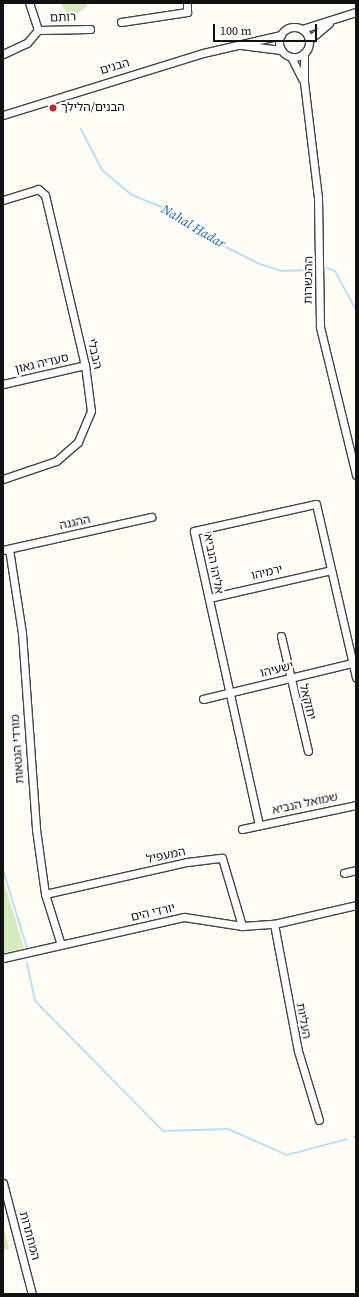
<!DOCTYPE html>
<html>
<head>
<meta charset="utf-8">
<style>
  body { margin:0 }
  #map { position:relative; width:359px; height:1297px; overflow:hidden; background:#fffdf5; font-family:"Source Serif 4","Noto Sans Hebrew",serif }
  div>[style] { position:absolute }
  .green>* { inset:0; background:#d5ebbd }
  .stream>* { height:2px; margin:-1px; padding:0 1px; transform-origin:1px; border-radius:1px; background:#b9e0f7 }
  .roads { filter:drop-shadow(1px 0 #444) drop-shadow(-1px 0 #444) drop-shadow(0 1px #444) drop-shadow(0 -1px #444) }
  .minor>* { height:7px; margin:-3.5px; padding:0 3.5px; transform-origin:3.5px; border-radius:3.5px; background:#fff }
  .minor>.ring { margin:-3.5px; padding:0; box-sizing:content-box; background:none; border:7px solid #fff; border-radius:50% }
  .dots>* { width:11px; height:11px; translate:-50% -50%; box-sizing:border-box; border:2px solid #fff; border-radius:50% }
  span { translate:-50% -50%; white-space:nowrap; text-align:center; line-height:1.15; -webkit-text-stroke:4px #fff; paint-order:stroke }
  .street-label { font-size:12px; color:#111 }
  .poi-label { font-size:12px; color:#111 }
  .left { translate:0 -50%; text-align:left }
  .water-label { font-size:13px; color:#1768a6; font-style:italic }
  .frame { position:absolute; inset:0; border:4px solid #111; pointer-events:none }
  .scale { position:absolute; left:213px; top:24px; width:104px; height:18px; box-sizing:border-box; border:2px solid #111; border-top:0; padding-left:5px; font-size:12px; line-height:14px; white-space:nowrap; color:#111; -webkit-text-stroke:3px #fff; paint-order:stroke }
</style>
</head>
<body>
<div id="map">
  <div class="green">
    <div style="clip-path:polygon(61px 3px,87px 3px,87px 6px,75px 16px,66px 13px)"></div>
    <div style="clip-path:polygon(3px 879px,24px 948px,3px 953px)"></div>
    <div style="clip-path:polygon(3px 1225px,9px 1249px,3px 1250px)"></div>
  </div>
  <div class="stream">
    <div style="left:81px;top:129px;width:46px;rotate:62.9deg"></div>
    <div style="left:102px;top:170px;width:39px;rotate:40deg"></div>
    <div style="left:132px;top:195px;width:38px;rotate:22deg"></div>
    <div style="left:167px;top:209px;width:70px;rotate:32.8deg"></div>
    <div style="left:226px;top:247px;width:35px;rotate:27deg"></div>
    <div style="left:257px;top:263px;width:25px;rotate:18deg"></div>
    <div style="left:281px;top:271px;width:30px;rotate:-2deg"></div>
    <div style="left:327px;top:268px;width:9px;rotate:21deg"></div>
    <div style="left:335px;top:271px;width:44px;rotate:61.7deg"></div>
    <div style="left:3px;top:870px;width:82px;rotate:72.9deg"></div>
    <div style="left:27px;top:963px;width:39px;rotate:78deg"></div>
    <div style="left:35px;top:1001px;width:182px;rotate:45.4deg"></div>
    <div style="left:163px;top:1131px;width:65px;rotate:-1.8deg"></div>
    <div style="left:228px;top:1129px;width:64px;rotate:23.8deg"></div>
    <div style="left:287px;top:1155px;width:62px;rotate:-14.9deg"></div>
    <div style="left:354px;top:1137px;width:2px"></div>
  </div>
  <div class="roads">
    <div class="minor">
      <div style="left:121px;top:22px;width:67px;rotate:-8.6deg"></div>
      <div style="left:187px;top:12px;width:9px;rotate:-90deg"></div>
      <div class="ring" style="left:279px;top:27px;width:23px;height:23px"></div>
      <div style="left:302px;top:29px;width:57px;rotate:-17.5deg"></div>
      <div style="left:38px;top:30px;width:52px;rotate:-1.1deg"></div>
      <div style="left:309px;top:40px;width:26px;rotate:-40deg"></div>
      <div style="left:241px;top:45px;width:40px;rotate:7.1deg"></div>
      <div style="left:304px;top:53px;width:29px;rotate:90deg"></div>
      <div style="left:304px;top:82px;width:117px;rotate:83.1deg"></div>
      <div style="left:318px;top:198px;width:129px;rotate:89.1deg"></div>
      <div style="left:320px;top:327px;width:152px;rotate:76.3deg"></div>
      <div style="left:3px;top:54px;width:26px;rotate:-25deg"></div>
      <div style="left:27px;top:43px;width:17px;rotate:-50deg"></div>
      <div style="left:38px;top:30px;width:28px;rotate:-108deg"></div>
      <div style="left:291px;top:57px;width:25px;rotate:63deg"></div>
      <div style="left:3px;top:115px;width:209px;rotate:-17.2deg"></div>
      <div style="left:203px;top:53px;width:80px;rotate:-13deg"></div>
      <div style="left:3px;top:200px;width:37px;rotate:-17deg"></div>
      <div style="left:38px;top:189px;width:9px;rotate:41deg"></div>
      <div style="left:45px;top:195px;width:175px;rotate:76.8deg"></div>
      <div style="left:85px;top:365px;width:46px;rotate:82.6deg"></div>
      <div style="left:91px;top:411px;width:34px;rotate:113deg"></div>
      <div style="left:78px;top:442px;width:29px;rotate:139deg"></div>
      <div style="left:56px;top:461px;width:56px;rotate:161.2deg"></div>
      <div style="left:3px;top:384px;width:84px;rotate:-13deg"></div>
      <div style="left:9px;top:549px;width:85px;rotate:81.2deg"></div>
      <div style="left:22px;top:633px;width:196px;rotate:85.9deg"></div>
      <div style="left:36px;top:829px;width:66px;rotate:82.1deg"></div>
      <div style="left:45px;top:894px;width:53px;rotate:72.6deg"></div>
      <div style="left:3px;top:550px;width:152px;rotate:-12.6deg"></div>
      <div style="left:209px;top:598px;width:125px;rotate:-12.9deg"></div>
      <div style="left:281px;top:636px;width:118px;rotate:76.8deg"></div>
      <div style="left:203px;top:699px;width:157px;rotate:-13.6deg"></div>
      <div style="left:259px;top:825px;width:301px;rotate:-102.5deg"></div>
      <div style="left:194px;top:531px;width:125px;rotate:-12.5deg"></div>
      <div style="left:316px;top:504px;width:178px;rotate:77deg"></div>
      <div style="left:242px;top:829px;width:116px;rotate:-11.9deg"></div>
      <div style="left:344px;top:873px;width:12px;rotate:-14deg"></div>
      <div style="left:45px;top:894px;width:146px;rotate:-12.7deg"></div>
      <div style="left:187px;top:862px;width:35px;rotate:-7deg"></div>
      <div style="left:222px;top:858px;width:71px;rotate:73.6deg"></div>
      <div style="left:274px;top:924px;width:129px;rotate:79.3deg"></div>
      <div style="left:298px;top:1051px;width:72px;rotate:73.1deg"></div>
      <div style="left:3px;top:958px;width:186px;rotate:-12.8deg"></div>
      <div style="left:184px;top:917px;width:59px;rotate:8.8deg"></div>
      <div style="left:242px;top:926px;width:32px;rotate:-4deg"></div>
      <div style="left:274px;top:924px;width:84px;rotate:-13deg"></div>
      <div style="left:3px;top:1183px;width:115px;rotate:75.4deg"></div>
    </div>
  </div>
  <div class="dots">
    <div style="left:53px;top:108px;background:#c4262e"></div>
  </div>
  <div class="street-label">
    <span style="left:63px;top:18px;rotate:-2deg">רותם</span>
    <span style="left:115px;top:67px;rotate:-16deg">הבנים</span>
    <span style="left:309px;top:280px;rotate:-89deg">ההכשרות</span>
    <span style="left:94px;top:354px;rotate:77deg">הבבלי</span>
    <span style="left:42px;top:364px;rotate:-13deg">סעדיה גאון</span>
    <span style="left:75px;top:523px;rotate:-12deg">ההגנה</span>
    <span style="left:213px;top:564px;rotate:79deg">אליהו הנביא</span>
    <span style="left:267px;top:573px;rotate:-13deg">ירמיהו</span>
    <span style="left:277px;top:670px;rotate:-14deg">ישעיהו</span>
    <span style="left:307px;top:702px;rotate:76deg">יחזקאל</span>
    <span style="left:18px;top:749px;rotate:-94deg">מורדי הגטאות</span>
    <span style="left:305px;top:804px;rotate:-12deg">שמואל הנביא</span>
    <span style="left:166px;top:856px;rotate:-12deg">המעפיל</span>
    <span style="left:153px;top:913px;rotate:-13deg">יורדי הים</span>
    <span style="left:303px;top:1021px;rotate:79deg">העליות</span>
    <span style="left:29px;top:1236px;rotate:75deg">המחתרות</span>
  </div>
  <div class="poi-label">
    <span class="left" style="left:61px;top:108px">הבנים/הלילך</span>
  </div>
  <div class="water-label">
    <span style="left:193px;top:227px;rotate:31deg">Nahal Hadar</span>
  </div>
  <div class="frame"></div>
  <div class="scale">100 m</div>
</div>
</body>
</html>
